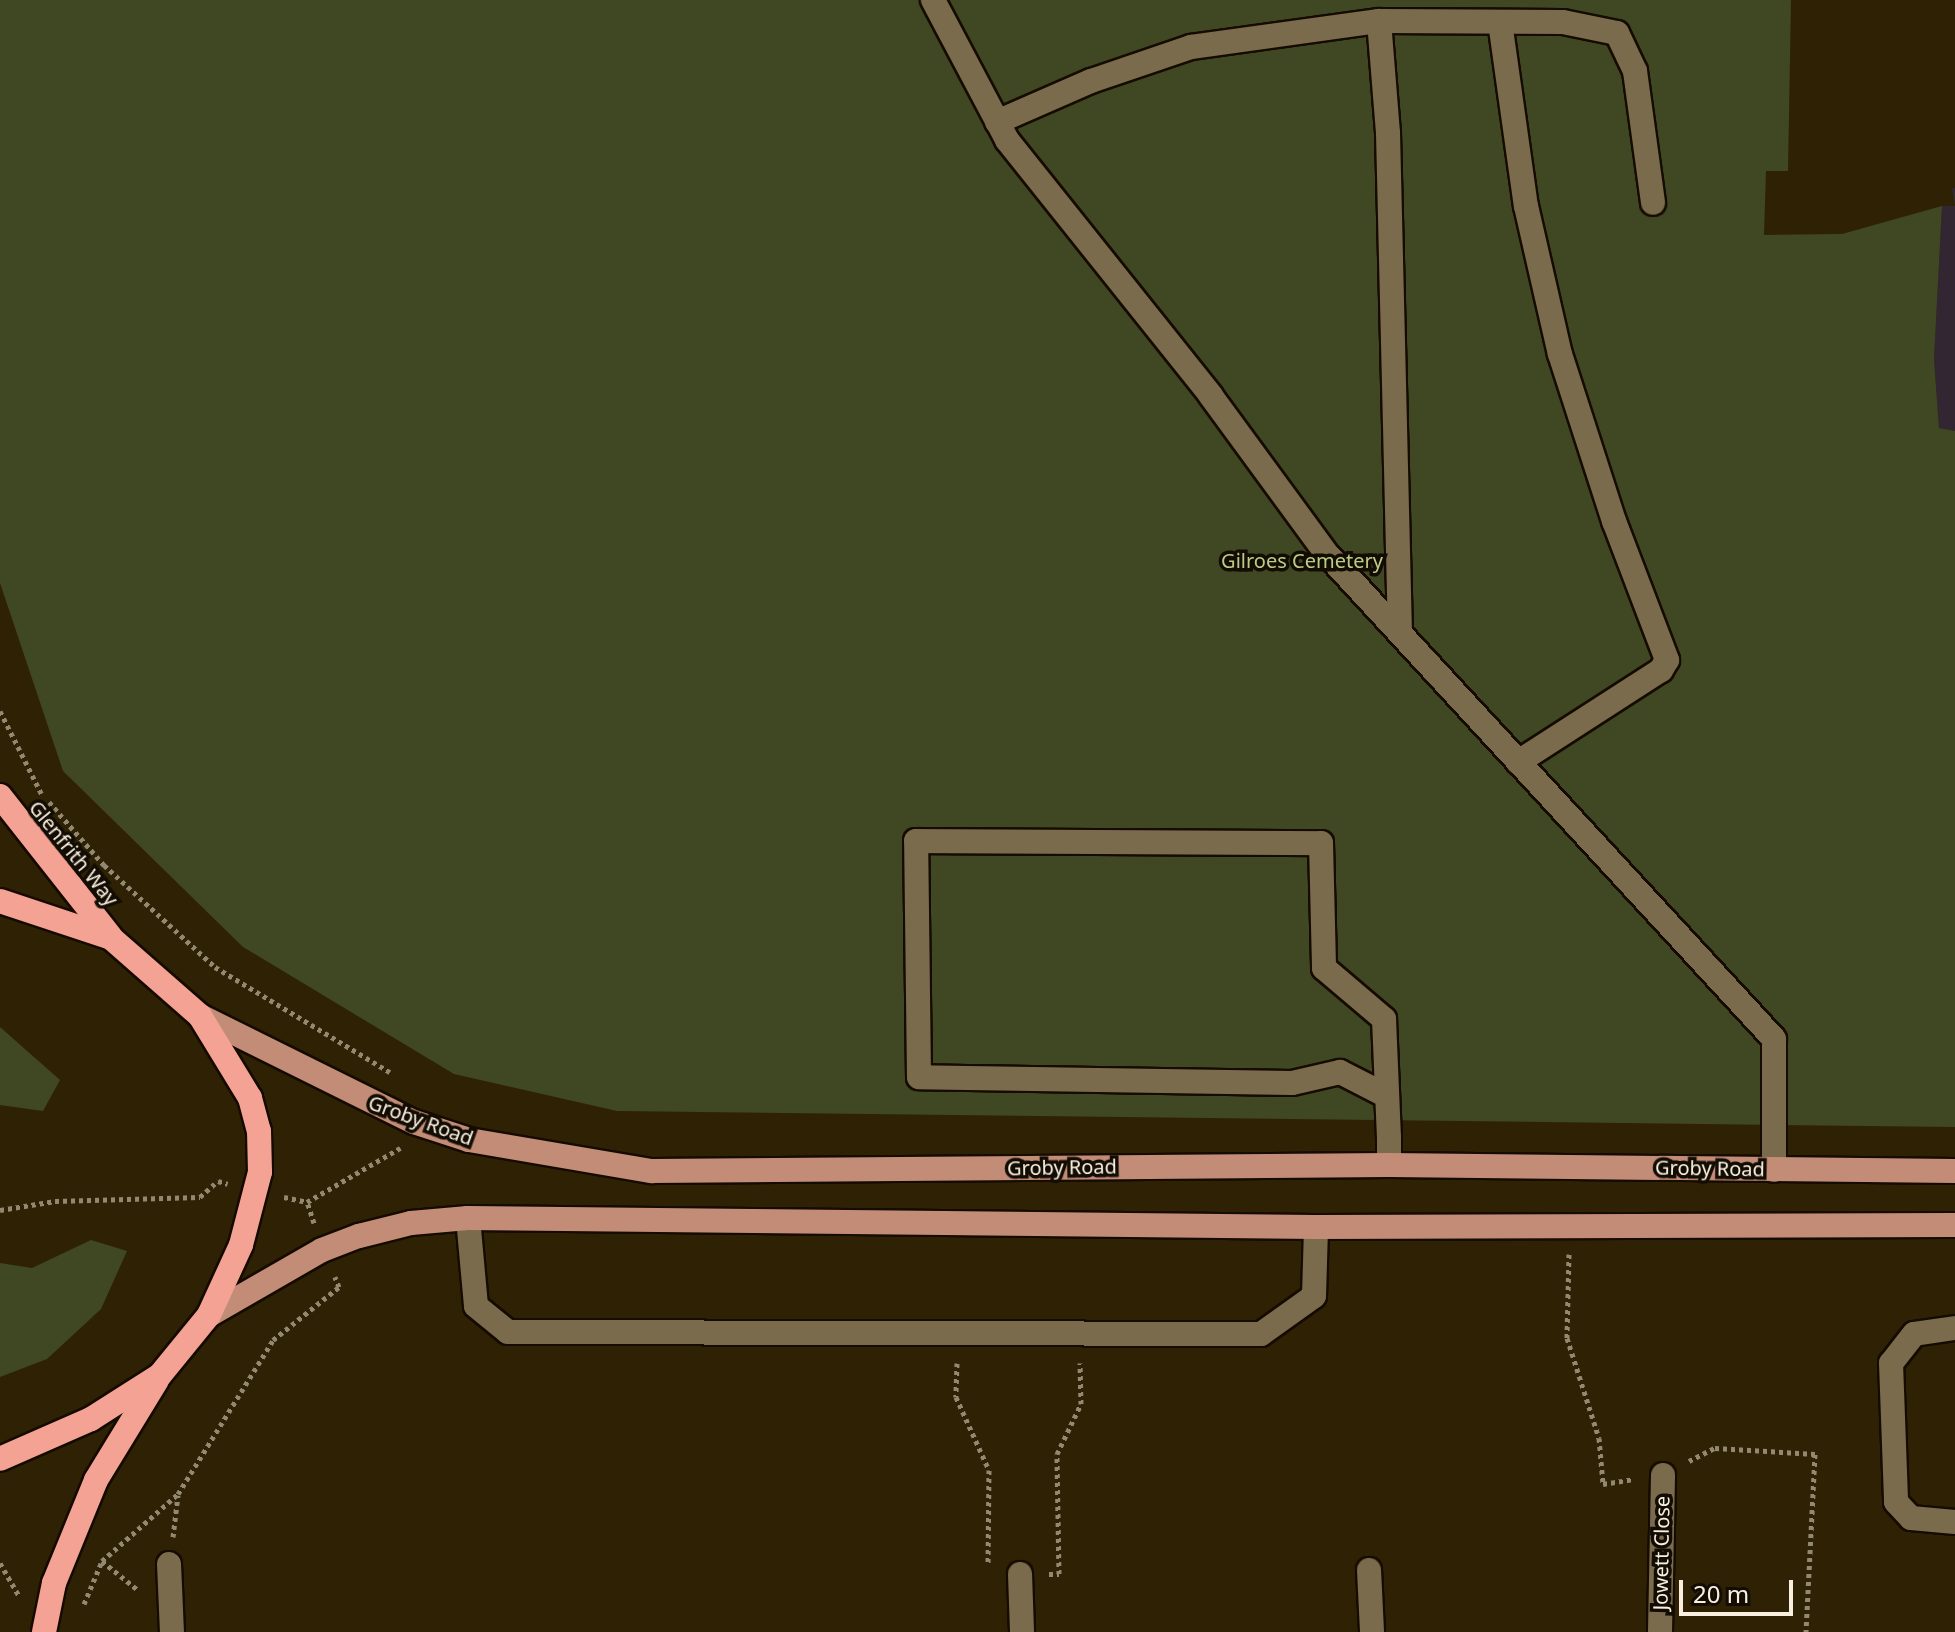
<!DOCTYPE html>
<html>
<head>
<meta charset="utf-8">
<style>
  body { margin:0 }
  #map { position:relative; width:1955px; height:1632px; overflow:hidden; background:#2f2204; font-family:"Noto Sans",sans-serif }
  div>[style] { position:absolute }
  .commercial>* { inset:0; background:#332633 }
  .green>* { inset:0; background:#3f4723 }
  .path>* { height:5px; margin-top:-2.5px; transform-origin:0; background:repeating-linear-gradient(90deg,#938871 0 4px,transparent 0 8px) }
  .roads { filter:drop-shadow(2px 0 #150b00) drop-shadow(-2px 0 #150b00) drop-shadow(0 2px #150b00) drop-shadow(0 -2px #150b00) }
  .minor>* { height:24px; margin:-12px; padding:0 12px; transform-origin:12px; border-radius:12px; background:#7a6b4c }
  .major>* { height:24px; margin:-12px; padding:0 12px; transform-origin:12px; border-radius:12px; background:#c38c77 }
  .highway>* { height:24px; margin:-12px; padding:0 12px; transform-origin:12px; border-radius:12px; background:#f4a293 }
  span { translate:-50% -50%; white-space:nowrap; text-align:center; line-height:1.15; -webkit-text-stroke:7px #120c03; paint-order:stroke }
  .park-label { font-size:20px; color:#bbcd84 }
  .street-label { font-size:20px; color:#f8efdf }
  .scale { position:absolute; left:1679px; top:1580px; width:114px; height:36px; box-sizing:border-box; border:4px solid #f8efdf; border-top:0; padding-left:10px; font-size:24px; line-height:28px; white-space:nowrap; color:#f8efdf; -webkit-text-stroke:6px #120c03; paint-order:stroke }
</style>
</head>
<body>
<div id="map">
  <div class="commercial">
    <div style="clip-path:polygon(1952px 188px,1955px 188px,1955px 431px,1939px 428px,1934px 359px,1942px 206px,1955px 206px)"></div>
  </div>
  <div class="green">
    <div style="clip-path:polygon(0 0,1791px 0,1788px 171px,1766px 171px,1764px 235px,1842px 234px,1942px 206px,1934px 359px,1939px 428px,1955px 431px,1955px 1127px,617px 1111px,454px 1074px,243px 947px,63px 771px,0 583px)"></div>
    <div style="clip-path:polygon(0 1027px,60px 1080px,43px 1111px,0 1105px)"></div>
    <div style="clip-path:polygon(91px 1240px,127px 1251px,101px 1309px,47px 1359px,0 1377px,0 1263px,32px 1268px)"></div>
  </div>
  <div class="path">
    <div style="left:0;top:711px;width:94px;rotate:63.4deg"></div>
    <div style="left:49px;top:802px;width:84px;rotate:48.9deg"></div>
    <div style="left:104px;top:865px;width:151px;rotate:42.6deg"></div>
    <div style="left:215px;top:967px;width:204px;rotate:31deg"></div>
    <div style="left:284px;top:1197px;width:24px;rotate:12deg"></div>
    <div style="left:0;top:1210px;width:56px;rotate:-9.3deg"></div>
    <div style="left:55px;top:1201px;width:145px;rotate:-1.6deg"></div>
    <div style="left:200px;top:1197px;width:24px;rotate:-42deg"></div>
    <div style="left:218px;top:1181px;width:10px;rotate:17deg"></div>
    <div style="left:314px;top:1223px;width:22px;rotate:-108deg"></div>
    <div style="left:307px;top:1202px;width:108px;rotate:-30.1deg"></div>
    <div style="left:1569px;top:1254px;width:84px;rotate:91.4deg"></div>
    <div style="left:1567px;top:1338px;width:105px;rotate:72.3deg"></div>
    <div style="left:1599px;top:1438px;width:46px;rotate:85deg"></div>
    <div style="left:1603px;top:1484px;width:31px;rotate:-9deg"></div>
    <div style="left:957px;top:1363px;width:34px;rotate:92deg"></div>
    <div style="left:956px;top:1397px;width:80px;rotate:65.7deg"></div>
    <div style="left:989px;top:1470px;width:95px;rotate:90.6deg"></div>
    <div style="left:1689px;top:1461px;width:29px;rotate:-27deg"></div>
    <div style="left:1715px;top:1448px;width:100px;rotate:3.4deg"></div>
    <div style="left:1815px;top:1454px;width:178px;rotate:92.9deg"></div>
    <div style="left:173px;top:1537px;width:42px;rotate:-83.2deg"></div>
    <div style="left:102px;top:1561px;width:46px;rotate:38.9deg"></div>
    <div style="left:0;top:1563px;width:39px;rotate:60deg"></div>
    <div style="left:1049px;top:1574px;width:10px"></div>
    <div style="left:1059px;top:1574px;width:120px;rotate:-91deg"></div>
    <div style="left:1057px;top:1454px;width:55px;rotate:-64.4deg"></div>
    <div style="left:1081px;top:1404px;width:41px;rotate:-91.4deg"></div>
    <div style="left:84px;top:1604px;width:47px;rotate:-67.3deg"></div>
    <div style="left:102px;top:1561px;width:101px;rotate:-41.4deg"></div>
    <div style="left:178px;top:1494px;width:181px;rotate:-58.3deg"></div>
    <div style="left:273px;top:1340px;width:85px;rotate:-38.8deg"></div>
    <div style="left:339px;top:1287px;width:11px;rotate:-112deg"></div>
  </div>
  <div class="roads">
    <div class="minor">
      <div style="left:933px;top:0;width:158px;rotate:62.1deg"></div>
      <div style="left:1007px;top:140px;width:327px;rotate:51.4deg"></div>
      <div style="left:1211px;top:396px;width:193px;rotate:53.8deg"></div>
      <div style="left:1325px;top:552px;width:662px;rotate:47.32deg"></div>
      <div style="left:1774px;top:1039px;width:131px;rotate:90deg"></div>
      <div style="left:1379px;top:21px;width:184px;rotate:0.3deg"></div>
      <div style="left:1563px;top:22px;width:55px;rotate:11.5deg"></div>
      <div style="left:1617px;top:33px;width:42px;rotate:64.7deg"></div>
      <div style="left:1635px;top:71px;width:133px;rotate:82.2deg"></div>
      <div style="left:1500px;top:22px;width:186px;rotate:82deg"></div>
      <div style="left:1526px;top:206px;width:152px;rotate:77.1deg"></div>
      <div style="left:1560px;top:354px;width:176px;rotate:72.1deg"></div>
      <div style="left:1614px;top:521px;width:149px;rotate:69.1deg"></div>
      <div style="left:1667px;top:660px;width:12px;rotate:121deg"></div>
      <div style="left:1661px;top:670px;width:170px;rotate:147.2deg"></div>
      <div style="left:997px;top:122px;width:103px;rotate:-23.6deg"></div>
      <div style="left:1091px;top:81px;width:106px;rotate:-18.8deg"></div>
      <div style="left:1191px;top:47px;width:190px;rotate:-7.9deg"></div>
      <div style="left:1379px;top:21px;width:112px;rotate:85.4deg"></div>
      <div style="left:1388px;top:133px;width:500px;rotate:88.63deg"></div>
      <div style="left:1387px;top:1096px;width:53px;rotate:-152.9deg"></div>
      <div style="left:1340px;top:1072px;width:49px;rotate:167.1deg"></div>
      <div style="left:1292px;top:1083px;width:373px;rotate:-179.1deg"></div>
      <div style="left:919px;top:1077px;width:236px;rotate:-90.7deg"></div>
      <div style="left:916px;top:841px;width:405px;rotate:0.3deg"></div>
      <div style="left:1321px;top:843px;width:125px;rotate:88.6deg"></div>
      <div style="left:1324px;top:968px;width:79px;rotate:40.4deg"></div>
      <div style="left:1384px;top:1019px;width:118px;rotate:87.6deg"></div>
      <div style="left:1389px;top:1137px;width:28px;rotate:90deg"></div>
      <div style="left:468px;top:1218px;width:88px;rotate:84.8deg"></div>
      <div style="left:476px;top:1306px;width:41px;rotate:39.1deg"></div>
      <div style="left:508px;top:1332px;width:753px;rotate:0.15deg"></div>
      <div style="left:1261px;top:1334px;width:65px;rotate:-35.6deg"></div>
      <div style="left:1314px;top:1296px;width:69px;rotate:-88.3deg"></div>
      <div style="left:1955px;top:1328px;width:41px;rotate:171.7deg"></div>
      <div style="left:1914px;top:1334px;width:37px;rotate:128deg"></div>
      <div style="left:1891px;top:1363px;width:139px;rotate:87.9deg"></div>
      <div style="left:1896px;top:1502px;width:22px;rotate:47deg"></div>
      <div style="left:1911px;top:1518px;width:44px;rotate:5.2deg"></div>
      <div style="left:169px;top:1564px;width:68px;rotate:87.5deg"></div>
      <div style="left:1369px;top:1570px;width:62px;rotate:87.2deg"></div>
      <div style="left:1020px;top:1574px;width:58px;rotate:88deg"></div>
      <div style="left:1660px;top:1632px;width:157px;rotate:-88.9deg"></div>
    </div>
    <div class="major">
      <div style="left:200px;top:1016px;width:239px;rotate:26.4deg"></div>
      <div style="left:414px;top:1122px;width:58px;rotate:18.1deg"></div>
      <div style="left:469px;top:1140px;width:185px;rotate:9.7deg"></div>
      <div style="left:651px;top:1171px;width:738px;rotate:-0.47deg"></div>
      <div style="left:1389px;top:1165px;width:566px;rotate:0.61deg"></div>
      <div style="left:209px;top:1315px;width:130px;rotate:-29.9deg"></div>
      <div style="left:322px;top:1250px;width:40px;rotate:-21deg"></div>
      <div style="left:359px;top:1236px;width:54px;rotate:-14deg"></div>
      <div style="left:411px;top:1223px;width:57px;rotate:-5deg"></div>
      <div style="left:468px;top:1218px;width:848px;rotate:0.61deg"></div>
      <div style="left:1316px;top:1227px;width:639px;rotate:-0.18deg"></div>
    </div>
    <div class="highway">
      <div style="left:0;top:796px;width:178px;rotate:51.8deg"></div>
      <div style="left:0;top:901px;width:117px;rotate:18.4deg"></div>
      <div style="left:111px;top:938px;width:118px;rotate:41.2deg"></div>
      <div style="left:200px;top:1016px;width:96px;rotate:58.6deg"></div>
      <div style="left:250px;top:1098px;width:34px;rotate:75deg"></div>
      <div style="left:259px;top:1131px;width:41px;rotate:88.6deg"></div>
      <div style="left:260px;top:1172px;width:75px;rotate:104.6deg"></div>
      <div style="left:241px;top:1245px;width:77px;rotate:114.6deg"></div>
      <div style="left:209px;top:1315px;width:77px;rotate:129.2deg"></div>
      <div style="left:160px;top:1375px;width:82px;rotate:147.5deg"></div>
      <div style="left:91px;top:1419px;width:99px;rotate:156.3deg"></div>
      <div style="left:44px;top:1632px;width:50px;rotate:-78.5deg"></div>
      <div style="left:54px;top:1583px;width:111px;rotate:-67.8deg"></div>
      <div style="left:96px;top:1480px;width:117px;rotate:-58.6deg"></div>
    </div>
  </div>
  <div class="park-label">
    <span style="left:1302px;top:560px">Gilroes Cemetery</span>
  </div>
  <div class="street-label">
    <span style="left:74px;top:853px;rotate:51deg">Glenfrith Way</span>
    <span style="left:421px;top:1120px;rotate:20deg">Groby Road</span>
    <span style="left:1062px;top:1167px;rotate:-1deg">Groby Road</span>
    <span style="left:1710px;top:1168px;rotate:1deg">Groby Road</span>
    <span style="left:1661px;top:1553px;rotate:-89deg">Jowett Close</span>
  </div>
  <div class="scale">20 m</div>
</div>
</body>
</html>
